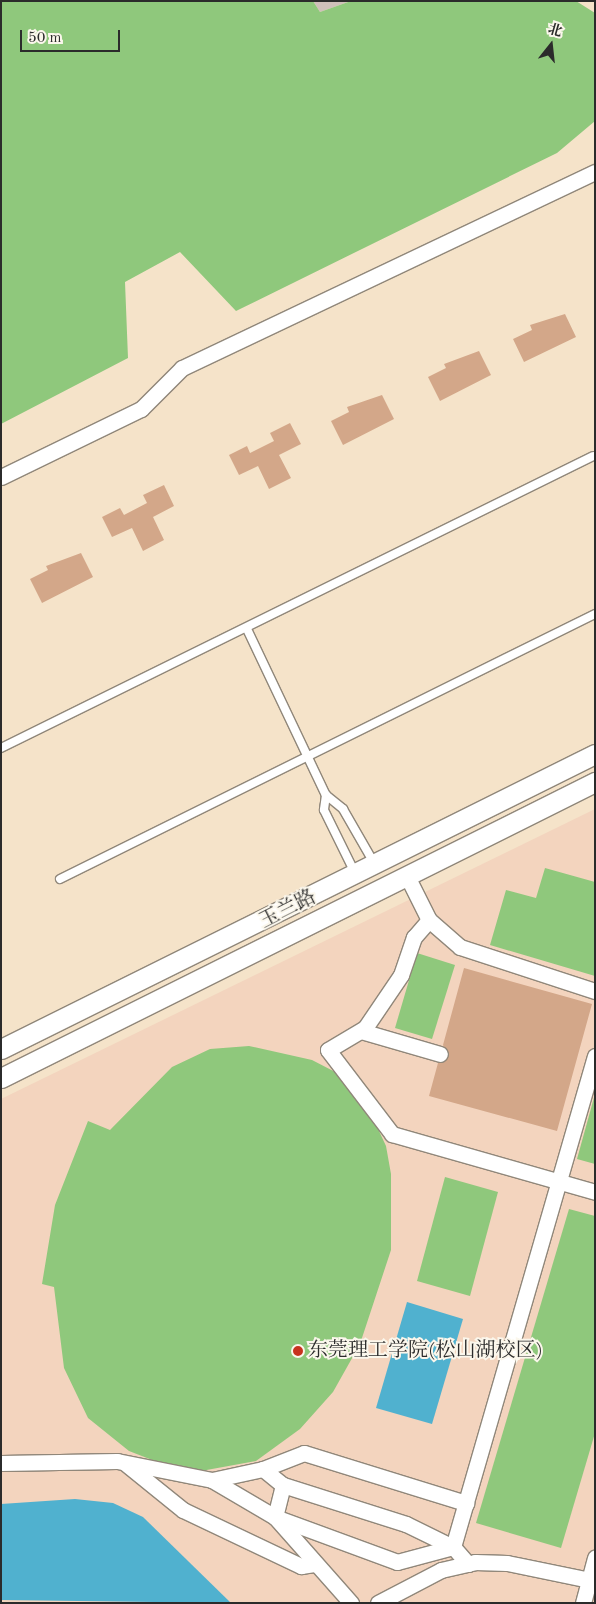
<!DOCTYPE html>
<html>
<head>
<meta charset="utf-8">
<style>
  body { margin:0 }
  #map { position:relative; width:596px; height:1604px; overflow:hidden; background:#f5e3c9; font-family:"Old Standard TT","Noto Serif SC",serif }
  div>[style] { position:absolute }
  .built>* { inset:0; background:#f3d4be }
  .industrial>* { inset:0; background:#cfc0ba }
  .green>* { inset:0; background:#8fc87c }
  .water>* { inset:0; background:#50b1cf }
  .building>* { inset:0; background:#d3a789 }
  .roads { filter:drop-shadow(1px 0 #90877a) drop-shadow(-1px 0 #90877a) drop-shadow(0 1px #90877a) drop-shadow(0 -1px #90877a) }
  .service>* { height:8px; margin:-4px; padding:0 4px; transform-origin:4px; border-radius:4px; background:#fff }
  .minor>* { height:15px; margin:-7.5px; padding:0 7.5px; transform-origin:7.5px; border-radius:7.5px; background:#fff }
  .tertiary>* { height:19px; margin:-9.5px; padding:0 9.5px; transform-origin:9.5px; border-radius:9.5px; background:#fff }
  .dots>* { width:14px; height:14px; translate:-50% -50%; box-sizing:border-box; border:2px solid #fbf7ec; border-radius:50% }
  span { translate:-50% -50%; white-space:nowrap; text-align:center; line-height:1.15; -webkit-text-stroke:4px #fbf7ec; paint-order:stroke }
  .street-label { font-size:20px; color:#2b2b2b }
  .poi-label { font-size:20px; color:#2b2b2b }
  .left { translate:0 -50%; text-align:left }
  .frame { position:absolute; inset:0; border:2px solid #2b2b2b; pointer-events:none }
  .north { position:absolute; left:526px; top:20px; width:50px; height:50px; -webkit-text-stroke:4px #fbf7ec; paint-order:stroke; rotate:16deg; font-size:14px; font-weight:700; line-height:20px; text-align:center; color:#2b2b2b }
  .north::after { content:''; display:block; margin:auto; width:18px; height:22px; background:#2b2b2b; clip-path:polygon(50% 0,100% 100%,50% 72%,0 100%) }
  .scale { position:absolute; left:20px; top:30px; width:100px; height:22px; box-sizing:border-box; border:2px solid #2b2b2b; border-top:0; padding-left:6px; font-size:15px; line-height:18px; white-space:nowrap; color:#2b2b2b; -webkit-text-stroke:4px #fbf7ec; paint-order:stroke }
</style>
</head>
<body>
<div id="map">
  <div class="built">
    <div style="clip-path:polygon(595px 809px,595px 1603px,1px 1603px,1px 1099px)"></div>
  </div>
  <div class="industrial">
    <div style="clip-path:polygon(313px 1px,351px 1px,320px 12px)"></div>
  </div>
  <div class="green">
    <div style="clip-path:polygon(1px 1px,313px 1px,320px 12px,351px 1px,576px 1px,595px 13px,595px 121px,557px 153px,236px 311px,180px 252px,125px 282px,128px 358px,1px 424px)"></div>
    <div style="clip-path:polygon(545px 868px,595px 882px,595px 976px,490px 945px,506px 890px,536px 898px)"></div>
    <div style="clip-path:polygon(417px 953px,455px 965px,432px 1039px,395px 1028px)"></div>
    <div style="clip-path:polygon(249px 1046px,312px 1060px,341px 1075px,365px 1101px,386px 1146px,391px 1174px,391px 1250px,360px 1344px,333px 1392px,300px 1429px,256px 1461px,201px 1471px,165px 1465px,129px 1451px,88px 1418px,64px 1368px,54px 1287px,42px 1284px,55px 1205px,88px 1121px,110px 1130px,172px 1067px,210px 1049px)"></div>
    <div style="clip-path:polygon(595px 1094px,595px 1164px,577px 1159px)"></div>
    <div style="clip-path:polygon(445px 1177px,498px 1192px,470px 1296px,417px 1281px)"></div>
    <div style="clip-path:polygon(569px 1209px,595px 1216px,595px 1433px,561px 1548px,476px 1523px)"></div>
  </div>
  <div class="water">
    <div style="clip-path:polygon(407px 1302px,463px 1319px,432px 1424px,376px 1408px)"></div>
    <div style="clip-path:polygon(75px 1499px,113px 1503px,143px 1517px,231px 1603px,1px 1600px,1px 1504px)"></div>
  </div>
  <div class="building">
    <div style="clip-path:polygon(565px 314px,576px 337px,524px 362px,513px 339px,532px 330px,530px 325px)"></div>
    <div style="clip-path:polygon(479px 351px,491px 375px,440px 401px,428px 377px,446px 368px,444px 364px)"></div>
    <div style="clip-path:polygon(382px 395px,394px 419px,343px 445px,331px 421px,349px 412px,347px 407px)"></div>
    <div style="clip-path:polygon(290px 423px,301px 444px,279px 455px,291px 478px,269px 489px,258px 466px,239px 475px,229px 455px,247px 446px,250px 453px,274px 441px,270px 433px)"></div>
    <div style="clip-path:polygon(164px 485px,174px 506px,153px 517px,164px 540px,143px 551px,132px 528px,112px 537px,102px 517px,120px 508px,124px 515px,147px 503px,143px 495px)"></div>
    <div style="clip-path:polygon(81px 553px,93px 577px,42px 603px,30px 579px,48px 570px,46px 566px)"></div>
    <div style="clip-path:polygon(464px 968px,592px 1004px,557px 1131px,429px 1096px,438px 1063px,449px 1056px,443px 1045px)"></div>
  </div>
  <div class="roads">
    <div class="service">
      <div style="left:247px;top:629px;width:184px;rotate:64.6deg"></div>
      <div style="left:326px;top:795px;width:22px;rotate:39deg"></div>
      <div style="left:343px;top:809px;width:62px;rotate:60.1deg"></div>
      <div style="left:1px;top:748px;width:660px;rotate:-26.25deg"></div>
      <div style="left:326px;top:795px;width:15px;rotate:98deg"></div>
      <div style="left:324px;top:810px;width:70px;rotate:63.8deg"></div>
      <div style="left:60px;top:879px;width:597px;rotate:-26.35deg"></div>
    </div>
    <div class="minor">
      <div style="left:1px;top:477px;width:156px;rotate:-25.9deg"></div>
      <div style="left:141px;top:409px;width:58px;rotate:-45deg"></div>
      <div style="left:182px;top:368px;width:457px;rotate:-25.4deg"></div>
      <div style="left:407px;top:876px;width:49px;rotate:63.4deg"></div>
      <div style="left:429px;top:920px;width:23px;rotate:131deg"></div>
      <div style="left:414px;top:937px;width:40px;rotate:108.9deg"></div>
      <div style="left:401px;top:975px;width:64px;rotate:124.2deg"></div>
      <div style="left:365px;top:1028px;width:43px;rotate:149.3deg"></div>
      <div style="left:328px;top:1050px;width:106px;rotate:52.7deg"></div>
      <div style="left:392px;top:1134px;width:211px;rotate:15.9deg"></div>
      <div style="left:429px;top:920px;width:41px;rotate:41.1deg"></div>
      <div style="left:460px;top:947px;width:142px;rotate:18.1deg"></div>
      <div style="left:361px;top:1031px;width:82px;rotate:16.2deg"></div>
      <div style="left:1px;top:1463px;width:116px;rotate:-1deg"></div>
      <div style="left:117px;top:1461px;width:97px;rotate:11.3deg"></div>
      <div style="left:212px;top:1480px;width:52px;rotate:-12.2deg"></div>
      <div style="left:263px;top:1469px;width:26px;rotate:39deg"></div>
      <div style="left:283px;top:1485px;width:129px;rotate:17.6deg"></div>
      <div style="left:406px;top:1524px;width:52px;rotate:26.1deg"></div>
      <div style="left:126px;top:1464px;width:73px;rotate:38.9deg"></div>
      <div style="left:183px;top:1510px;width:131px;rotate:25.4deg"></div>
      <div style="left:301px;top:1566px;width:15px;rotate:-8deg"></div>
      <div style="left:263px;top:1469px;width:44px;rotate:-21.3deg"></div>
      <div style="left:304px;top:1453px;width:170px;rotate:17.2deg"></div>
      <div style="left:212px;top:1480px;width:73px;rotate:30.4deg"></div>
      <div style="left:275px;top:1517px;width:130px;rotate:20.2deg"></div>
      <div style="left:397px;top:1562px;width:58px;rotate:-15deg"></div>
      <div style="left:283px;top:1485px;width:33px;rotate:104deg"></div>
      <div style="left:275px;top:1517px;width:115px;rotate:48.5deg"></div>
      <div style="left:468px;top:1564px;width:23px;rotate:-131deg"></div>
      <div style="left:453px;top:1547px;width:511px;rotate:-73.87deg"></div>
      <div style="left:378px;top:1603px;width:71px;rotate:-27.6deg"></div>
      <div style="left:441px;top:1570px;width:35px;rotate:-13deg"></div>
      <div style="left:475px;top:1562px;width:32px;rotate:2deg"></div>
      <div style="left:507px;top:1563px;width:90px;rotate:11.6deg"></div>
      <div style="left:583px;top:1603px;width:47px;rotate:-75.1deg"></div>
    </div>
    <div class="tertiary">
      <div style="left:1px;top:1049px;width:663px;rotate:-26.41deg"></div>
      <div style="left:1px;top:1078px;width:664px;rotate:-26.49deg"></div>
    </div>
  </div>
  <div class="dots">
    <div style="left:298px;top:1351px;background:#c8321e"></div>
  </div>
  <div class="street-label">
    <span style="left:288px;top:910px;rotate:-27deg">玉兰路</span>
  </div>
  <div class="poi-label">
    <span class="left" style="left:308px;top:1351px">东莞理工学院(松山湖校区)</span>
  </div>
  <div class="frame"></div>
  <div class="north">北</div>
  <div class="scale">50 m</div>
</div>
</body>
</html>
